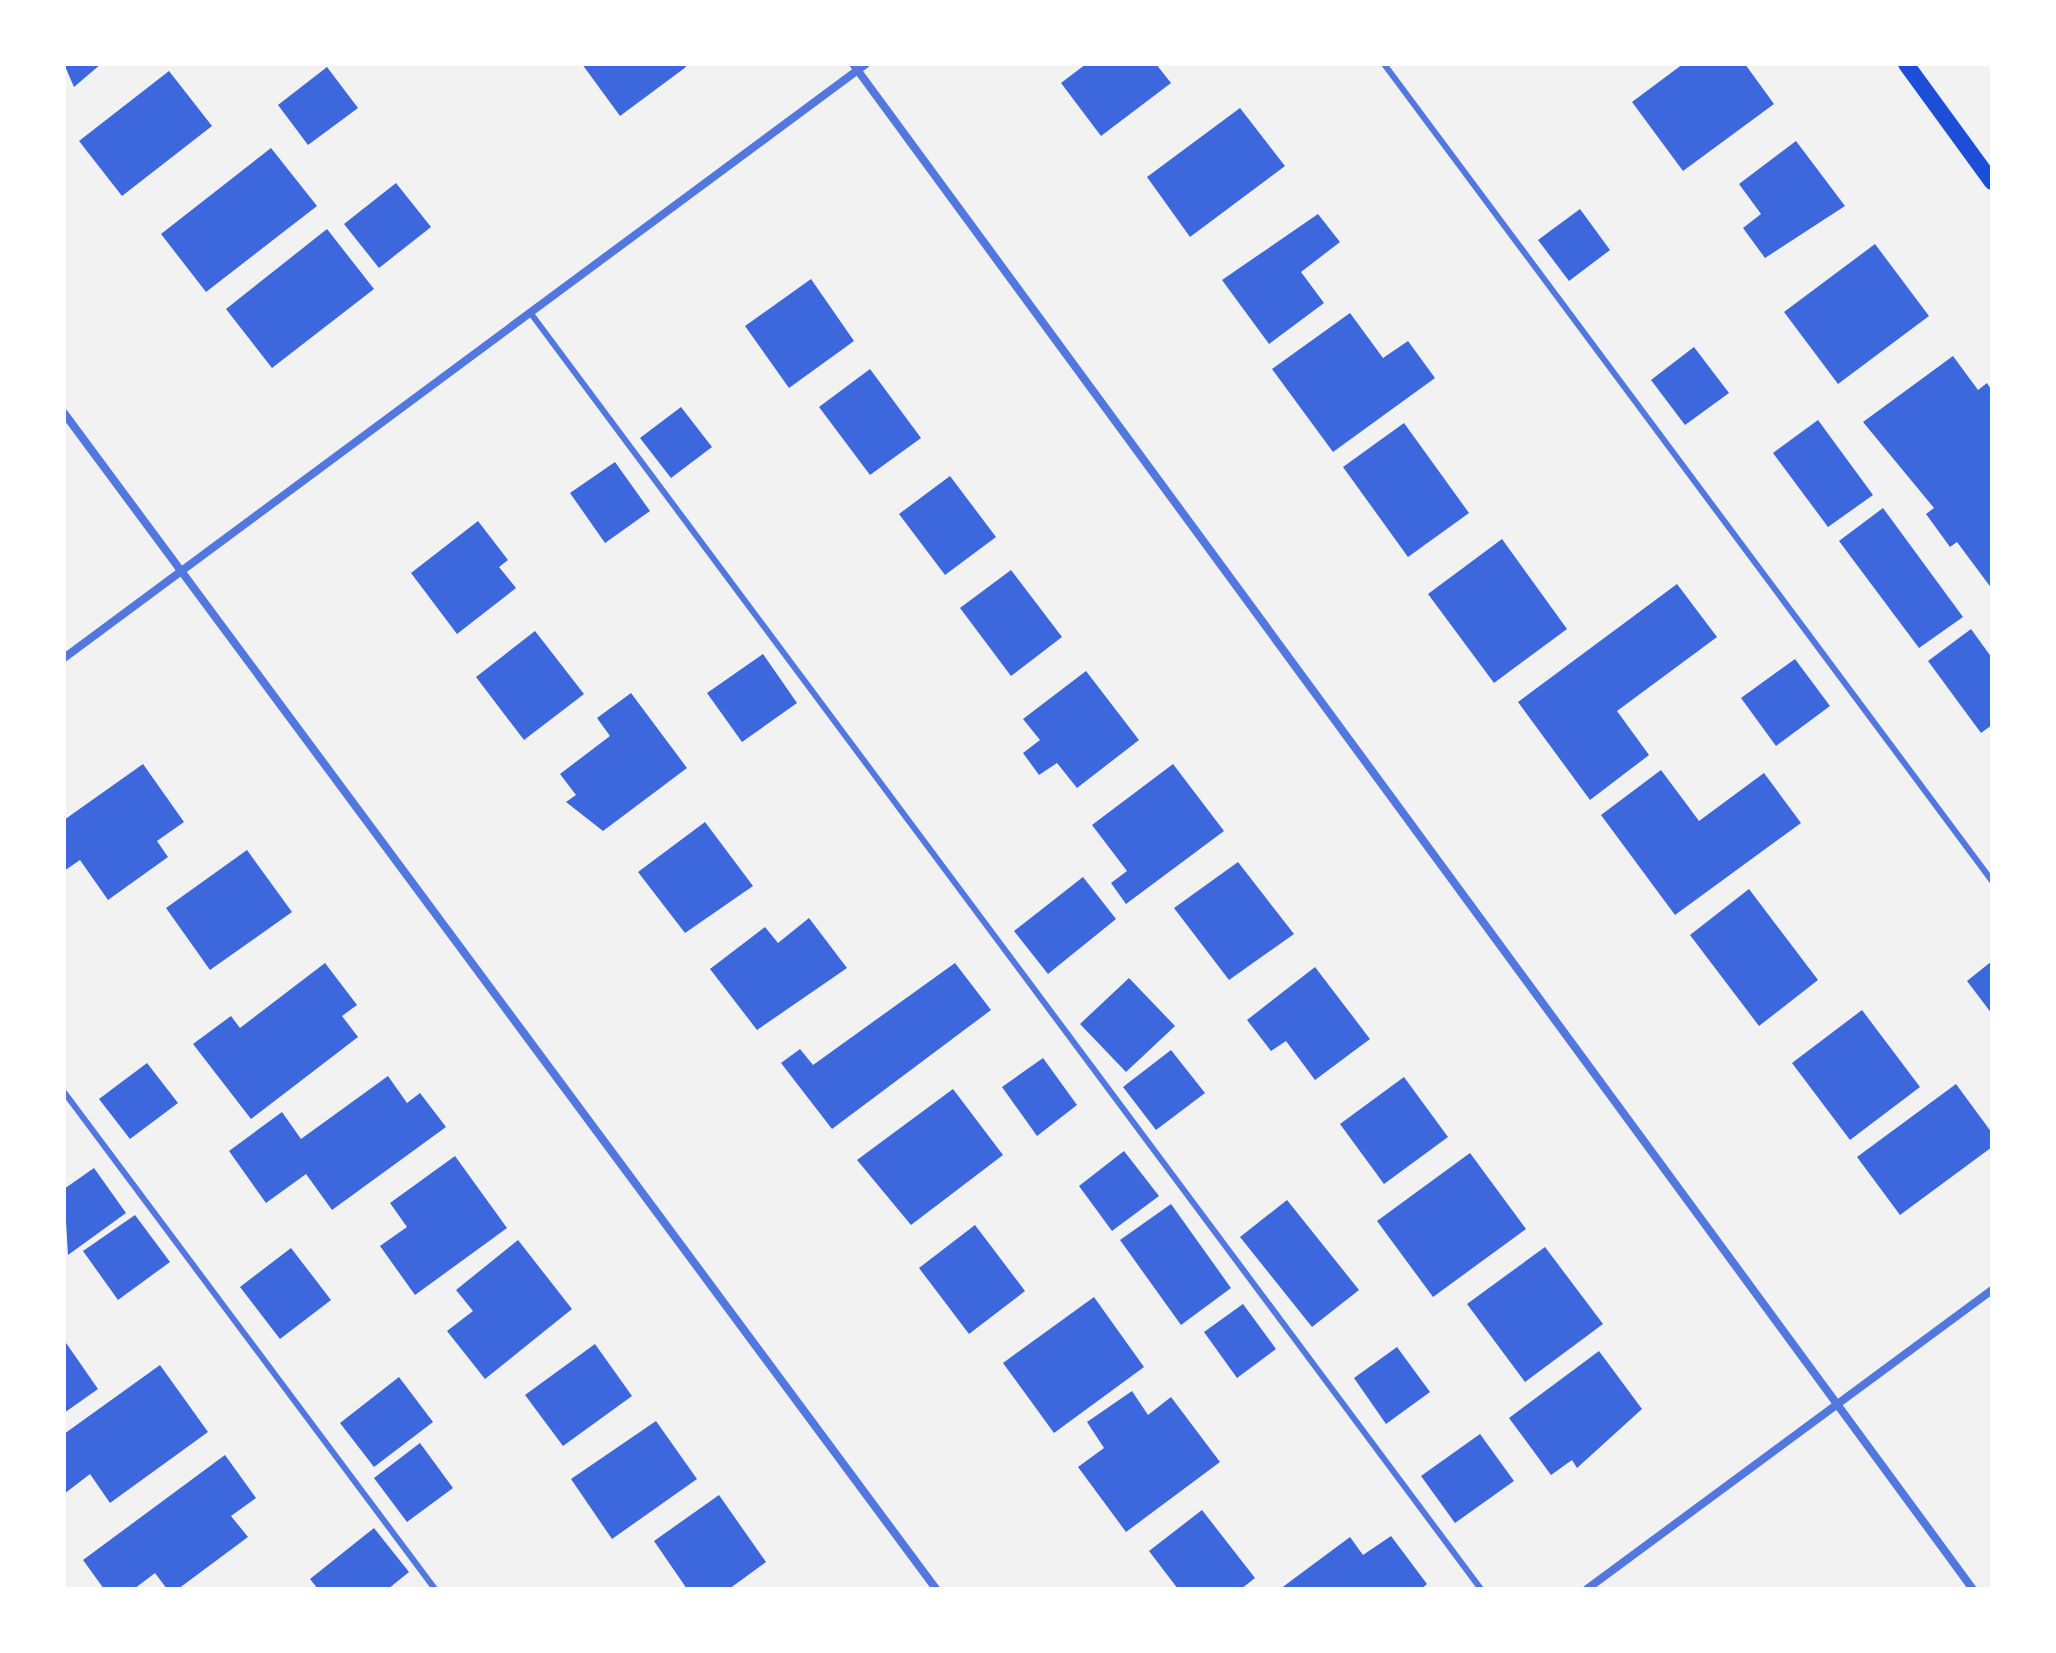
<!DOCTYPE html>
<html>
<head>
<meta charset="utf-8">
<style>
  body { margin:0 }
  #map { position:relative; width:2056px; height:1653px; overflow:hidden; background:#f2f2f2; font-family:"Varela Round",sans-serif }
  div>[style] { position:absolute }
  .building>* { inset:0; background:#3d67dc }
  .service>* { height:6px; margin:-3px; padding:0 3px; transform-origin:3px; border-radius:3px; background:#5277de }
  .minor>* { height:8px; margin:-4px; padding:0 4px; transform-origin:4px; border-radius:4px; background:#5277de }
  .secondary>* { height:16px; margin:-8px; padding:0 8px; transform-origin:8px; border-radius:8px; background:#1d4ed8 }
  span { translate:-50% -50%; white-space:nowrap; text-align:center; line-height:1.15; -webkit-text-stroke:6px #fff; paint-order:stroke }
  .frame { position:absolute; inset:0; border:66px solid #fff; pointer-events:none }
</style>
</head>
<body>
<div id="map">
  <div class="building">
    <div style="clip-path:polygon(64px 64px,101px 64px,74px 87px)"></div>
    <div style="clip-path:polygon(582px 64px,684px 64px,686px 67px,620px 116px)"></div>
    <div style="clip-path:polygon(1086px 64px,1156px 64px,1171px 83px,1101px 136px,1061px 83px)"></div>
    <div style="clip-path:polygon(1683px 64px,1745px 64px,1774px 104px,1683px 171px,1632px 102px)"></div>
    <div style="clip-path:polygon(327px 67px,358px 108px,308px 145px,278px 105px)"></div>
    <div style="clip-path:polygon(169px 71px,212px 126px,122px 196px,79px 141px)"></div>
    <div style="clip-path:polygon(1240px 108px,1285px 166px,1190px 237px,1147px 177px)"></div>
    <div style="clip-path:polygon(1796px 141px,1845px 206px,1765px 258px,1743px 228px,1761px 214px,1739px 184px)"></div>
    <div style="clip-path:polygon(271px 148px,317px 206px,206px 292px,161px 234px)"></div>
    <div style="clip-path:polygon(396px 183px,431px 227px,379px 268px,344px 224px)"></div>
    <div style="clip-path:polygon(1580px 209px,1610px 250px,1569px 281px,1538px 240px)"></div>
    <div style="clip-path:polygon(1318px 214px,1340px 242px,1301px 272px,1324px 303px,1269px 344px,1222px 280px)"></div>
    <div style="clip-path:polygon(327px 229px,374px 289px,272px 368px,226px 309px)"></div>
    <div style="clip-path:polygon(1875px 244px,1929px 316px,1838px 384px,1784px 312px)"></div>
    <div style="clip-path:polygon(811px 279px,854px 341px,789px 388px,745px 326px)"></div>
    <div style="clip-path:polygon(1350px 313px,1383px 358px,1408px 341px,1435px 378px,1333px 452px,1272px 369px)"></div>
    <div style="clip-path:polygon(1694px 347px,1729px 393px,1685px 425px,1651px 380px)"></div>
    <div style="clip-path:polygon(1953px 356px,1978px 390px,1987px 383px,1992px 391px,1992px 589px,1957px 542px,1950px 547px,1926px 514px,1934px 508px,1863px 422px)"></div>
    <div style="clip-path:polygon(870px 369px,921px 438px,870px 475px,819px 407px)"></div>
    <div style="clip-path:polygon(681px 407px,712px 447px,671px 478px,640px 438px)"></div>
    <div style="clip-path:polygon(1818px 420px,1873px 495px,1828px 527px,1773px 453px)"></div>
    <div style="clip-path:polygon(1404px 423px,1469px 513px,1408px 557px,1343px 467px)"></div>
    <div style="clip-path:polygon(615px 462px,650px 511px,605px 543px,570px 493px)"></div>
    <div style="clip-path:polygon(950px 476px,996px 537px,945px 575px,899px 514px)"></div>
    <div style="clip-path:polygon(1883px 508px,1963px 617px,1919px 648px,1839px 541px)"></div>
    <div style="clip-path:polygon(478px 521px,508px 560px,499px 567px,516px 588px,457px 634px,411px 573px)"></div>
    <div style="clip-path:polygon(1502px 539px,1567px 629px,1494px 683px,1428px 594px)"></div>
    <div style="clip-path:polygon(1011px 570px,1062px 637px,1011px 676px,960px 608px)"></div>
    <div style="clip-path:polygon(1677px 584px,1717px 637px,1617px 711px,1649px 755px,1590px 800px,1518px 702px)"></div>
    <div style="clip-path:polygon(1971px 629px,1992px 658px,1992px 725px,1981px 733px,1928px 661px)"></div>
    <div style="clip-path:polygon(535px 631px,584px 694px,524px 740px,476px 677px)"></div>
    <div style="clip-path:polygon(763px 654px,797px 703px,742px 742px,707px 693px)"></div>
    <div style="clip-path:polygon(1795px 659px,1830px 706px,1776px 746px,1741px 698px)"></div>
    <div style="clip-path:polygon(1086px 671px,1139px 740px,1077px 788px,1057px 763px,1039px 775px,1023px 753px,1040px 740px,1023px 719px)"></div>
    <div style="clip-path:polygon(631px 693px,687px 768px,603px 831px,566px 802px,576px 795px,560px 774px,610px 736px,597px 718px)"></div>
    <div style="clip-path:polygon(143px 764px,184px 822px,157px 841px,168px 857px,108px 900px,80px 860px,64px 871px,64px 820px)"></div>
    <div style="clip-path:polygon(1173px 764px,1224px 831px,1126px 904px,1111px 883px,1127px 871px,1092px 825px)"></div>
    <div style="clip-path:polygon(1661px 770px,1699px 821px,1764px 773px,1801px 823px,1675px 915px,1601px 815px)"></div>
    <div style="clip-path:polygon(705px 822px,753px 886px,685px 933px,638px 872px)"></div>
    <div style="clip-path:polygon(247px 850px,292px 912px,210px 970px,166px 908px)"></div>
    <div style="clip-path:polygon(1238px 862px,1294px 934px,1229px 980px,1174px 908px)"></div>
    <div style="clip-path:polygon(1083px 877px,1116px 919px,1048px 974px,1014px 931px)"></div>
    <div style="clip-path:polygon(1749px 889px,1818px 980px,1759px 1026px,1690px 935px)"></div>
    <div style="clip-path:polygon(809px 918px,847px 968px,757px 1030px,710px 969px,765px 927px,778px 943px)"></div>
    <div style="clip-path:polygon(1992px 961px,1992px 1014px,1967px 981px)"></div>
    <div style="clip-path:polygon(325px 963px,357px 1005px,342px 1016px,358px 1037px,251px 1119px,193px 1044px,231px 1016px,240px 1028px)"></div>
    <div style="clip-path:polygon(955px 963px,991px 1010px,832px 1129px,781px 1063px,800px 1049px,813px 1065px)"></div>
    <div style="clip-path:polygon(1315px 967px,1370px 1039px,1315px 1080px,1286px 1041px,1271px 1051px,1247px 1020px)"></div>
    <div style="clip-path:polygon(1129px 978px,1175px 1026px,1126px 1072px,1080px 1024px)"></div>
    <div style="clip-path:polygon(1862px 1010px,1920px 1087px,1850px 1140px,1792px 1063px)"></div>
    <div style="clip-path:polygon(1171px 1050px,1205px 1093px,1156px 1130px,1123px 1087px)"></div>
    <div style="clip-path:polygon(1043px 1058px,1077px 1105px,1037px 1136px,1002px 1087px)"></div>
    <div style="clip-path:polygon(147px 1063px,178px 1103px,130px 1139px,99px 1099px)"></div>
    <div style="clip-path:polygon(388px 1076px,407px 1103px,420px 1093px,446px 1127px,332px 1210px,306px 1174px,266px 1203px,229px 1151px,282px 1112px,301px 1139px)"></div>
    <div style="clip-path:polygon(1404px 1077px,1448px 1137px,1384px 1184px,1340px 1124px)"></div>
    <div style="clip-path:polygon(1956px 1084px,1992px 1133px,1992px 1147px,1900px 1215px,1857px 1157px)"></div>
    <div style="clip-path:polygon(953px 1089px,1003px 1155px,911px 1225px,857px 1160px)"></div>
    <div style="clip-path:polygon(1124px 1151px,1159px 1196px,1112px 1231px,1079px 1186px)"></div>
    <div style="clip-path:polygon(1470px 1153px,1526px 1229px,1433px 1297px,1377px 1221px)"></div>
    <div style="clip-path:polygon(455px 1156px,507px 1228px,415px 1295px,380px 1246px,407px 1227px,390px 1203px)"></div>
    <div style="clip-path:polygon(94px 1168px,126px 1213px,68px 1255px,64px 1189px)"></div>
    <div style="clip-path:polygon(1287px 1200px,1359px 1290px,1312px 1327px,1240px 1237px)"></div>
    <div style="clip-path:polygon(1171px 1204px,1231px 1288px,1181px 1325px,1120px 1240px)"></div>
    <div style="clip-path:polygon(135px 1215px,170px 1262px,118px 1300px,83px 1251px)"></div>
    <div style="clip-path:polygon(975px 1225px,1025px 1291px,969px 1334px,919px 1268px)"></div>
    <div style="clip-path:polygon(518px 1240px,572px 1309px,485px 1379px,447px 1331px,473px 1311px,456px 1290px)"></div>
    <div style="clip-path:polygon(1545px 1247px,1603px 1324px,1525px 1382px,1467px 1304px)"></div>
    <div style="clip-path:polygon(291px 1248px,331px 1300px,280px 1339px,240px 1287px)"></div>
    <div style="clip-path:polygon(1094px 1297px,1144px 1367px,1054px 1433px,1003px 1363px)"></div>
    <div style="clip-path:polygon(1243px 1304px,1276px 1349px,1237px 1378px,1204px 1332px)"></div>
    <div style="clip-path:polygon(64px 1340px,98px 1389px,64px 1413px)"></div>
    <div style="clip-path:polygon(595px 1344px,632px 1396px,563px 1446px,525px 1395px)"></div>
    <div style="clip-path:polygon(1397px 1347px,1430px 1392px,1386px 1424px,1354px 1378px)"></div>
    <div style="clip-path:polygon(1599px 1351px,1642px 1409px,1577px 1468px,1572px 1460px,1551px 1475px,1509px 1418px)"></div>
    <div style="clip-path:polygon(160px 1365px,208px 1432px,110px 1503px,90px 1474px,64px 1494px,64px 1434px)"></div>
    <div style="clip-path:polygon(399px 1377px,433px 1422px,374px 1467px,340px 1423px)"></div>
    <div style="clip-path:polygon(1132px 1391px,1148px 1415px,1171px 1397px,1220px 1462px,1126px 1532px,1078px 1467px,1104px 1448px,1087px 1422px)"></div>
    <div style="clip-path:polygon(656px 1421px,697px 1479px,612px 1539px,571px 1479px)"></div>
    <div style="clip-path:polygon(1480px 1434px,1514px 1481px,1455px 1523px,1421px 1476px)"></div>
    <div style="clip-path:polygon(420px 1443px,453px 1488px,407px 1522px,374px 1478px)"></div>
    <div style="clip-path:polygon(225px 1455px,256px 1498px,231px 1516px,248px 1537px,178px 1589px,167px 1589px,155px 1573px,134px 1589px,104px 1589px,83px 1560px)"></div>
    <div style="clip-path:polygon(719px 1495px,766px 1562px,729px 1589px,687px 1589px,654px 1541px)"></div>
    <div style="clip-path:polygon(1202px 1510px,1255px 1578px,1241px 1589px,1178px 1589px,1149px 1551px)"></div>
    <div style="clip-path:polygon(374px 1528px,409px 1572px,388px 1589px,318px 1589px,310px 1579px)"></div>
    <div style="clip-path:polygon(1391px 1536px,1427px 1584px,1421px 1589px,1280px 1589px,1350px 1537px,1363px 1555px)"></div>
  </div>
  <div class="service">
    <div style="left:1384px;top:64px;width:1018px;rotate:53.34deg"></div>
    <div style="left:532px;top:315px;width:1589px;rotate:53.32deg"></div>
    <div style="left:64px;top:1092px;width:620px;rotate:53.26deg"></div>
  </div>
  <div class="minor">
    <div style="left:853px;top:64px;width:1892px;rotate:53.71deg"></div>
    <div style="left:64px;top:413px;width:1464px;rotate:53.44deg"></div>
    <div style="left:64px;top:658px;width:998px;rotate:-36.53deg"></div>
    <div style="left:1587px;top:1589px;width:503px;rotate:-36.44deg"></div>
  </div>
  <div class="secondary">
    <div style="left:1906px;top:64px;width:146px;rotate:53.9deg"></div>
  </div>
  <div class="frame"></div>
</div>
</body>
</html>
